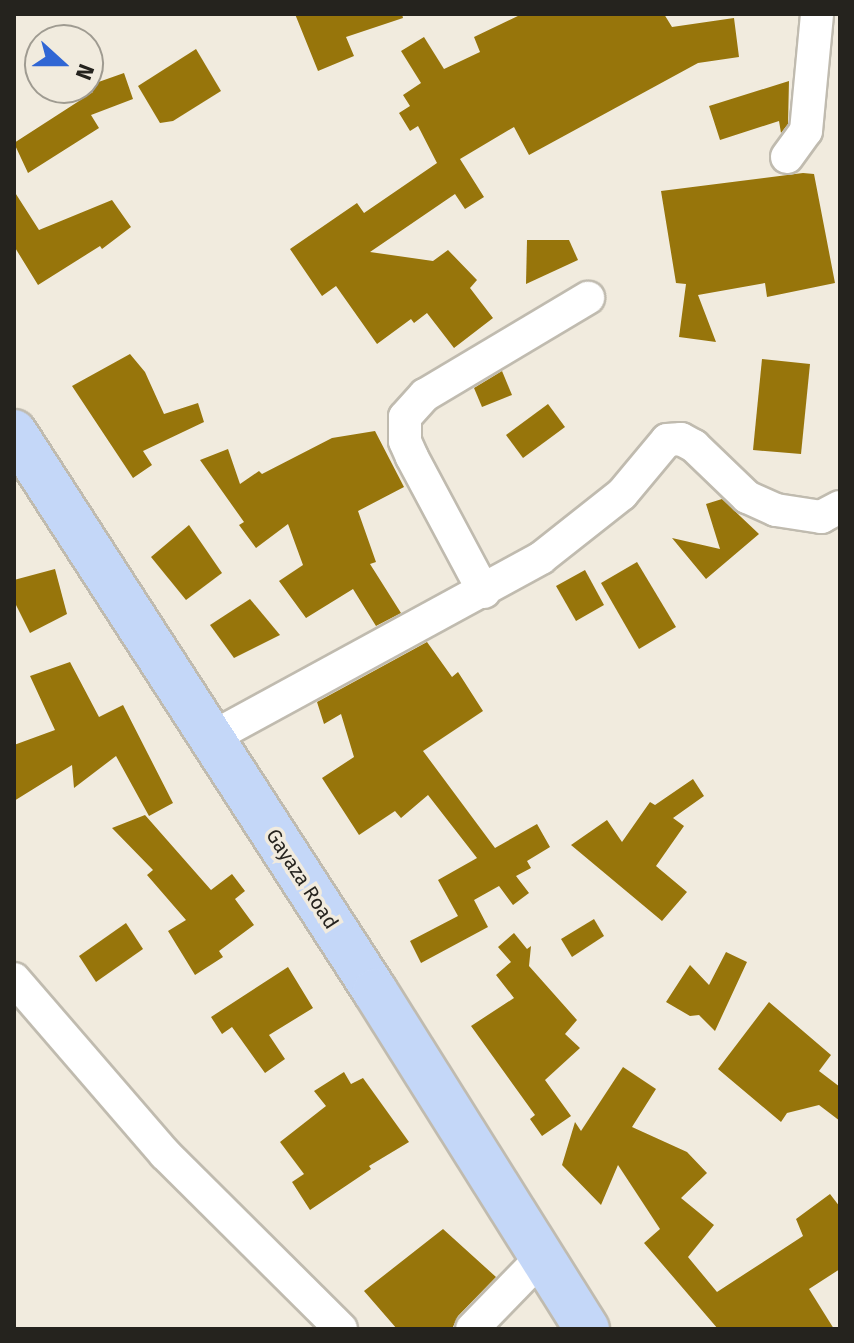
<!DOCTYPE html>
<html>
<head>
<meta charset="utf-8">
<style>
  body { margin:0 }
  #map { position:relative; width:854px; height:1343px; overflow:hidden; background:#f1ebde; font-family:"Fira Sans",sans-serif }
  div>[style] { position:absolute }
  .building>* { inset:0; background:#97750b }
  .roads { filter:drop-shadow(2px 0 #c0bbaf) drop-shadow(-2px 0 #c0bbaf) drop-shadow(0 2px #c0bbaf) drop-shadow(0 -2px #c0bbaf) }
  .street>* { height:32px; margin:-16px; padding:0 16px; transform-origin:16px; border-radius:16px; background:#fff }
  .primary>* { height:44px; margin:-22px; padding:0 22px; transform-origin:22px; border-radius:22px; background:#c4d7f8 }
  span { translate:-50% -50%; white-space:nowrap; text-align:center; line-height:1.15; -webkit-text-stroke:7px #f1ebde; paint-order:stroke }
  .street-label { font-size:20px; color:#25231e }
  .frame { position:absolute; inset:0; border:16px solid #25231e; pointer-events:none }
  .north { position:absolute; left:24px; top:24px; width:80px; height:80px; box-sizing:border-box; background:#f1ebde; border:2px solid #9f9b91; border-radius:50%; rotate:111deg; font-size:22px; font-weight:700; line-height:32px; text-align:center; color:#25231e }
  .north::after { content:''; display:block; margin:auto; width:28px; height:36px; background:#3066d4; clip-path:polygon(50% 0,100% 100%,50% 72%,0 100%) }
</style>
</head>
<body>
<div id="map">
  <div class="building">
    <div style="clip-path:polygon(295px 14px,402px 14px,403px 18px,346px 37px,354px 56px,318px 71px)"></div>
    <div style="clip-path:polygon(522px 14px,664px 14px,672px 27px,734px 18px,739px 57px,698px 63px,529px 155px,514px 127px,460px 159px,484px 197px,465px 209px,455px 194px,370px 252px,433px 261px,448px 250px,477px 280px,470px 288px,493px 318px,454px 348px,427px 313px,414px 323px,411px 319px,377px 344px,336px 286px,322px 296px,290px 249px,357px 203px,364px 213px,437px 163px,418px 126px,410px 131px,399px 113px,410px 106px,403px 95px,421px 83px,401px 51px,424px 37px,444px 69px,480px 52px,474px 37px)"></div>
    <div style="clip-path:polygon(196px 49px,221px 91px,173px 121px,160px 123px,138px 86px)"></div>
    <div style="clip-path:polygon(124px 73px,133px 99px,91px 115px,99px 128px,28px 173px,14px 143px,93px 92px,90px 85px)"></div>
    <div style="clip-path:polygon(789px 81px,788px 124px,781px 133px,779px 121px,720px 140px,709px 106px)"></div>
    <div style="clip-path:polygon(803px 173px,814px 174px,835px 283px,767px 297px,765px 283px,698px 295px,716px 342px,679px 337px,686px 284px,676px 283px,661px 191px)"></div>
    <div style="clip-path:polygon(14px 191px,39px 230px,112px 200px,131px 227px,102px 249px,100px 246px,38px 285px,14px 246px)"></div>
    <div style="clip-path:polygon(527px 240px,569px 240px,578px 260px,526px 284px)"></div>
    <div style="clip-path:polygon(130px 354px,145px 372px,164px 414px,198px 403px,204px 422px,143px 451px,152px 465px,133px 478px,72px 386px)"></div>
    <div style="clip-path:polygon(762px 359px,810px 364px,801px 454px,753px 450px)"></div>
    <div style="clip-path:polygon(502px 371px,512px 395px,482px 407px,474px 388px)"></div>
    <div style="clip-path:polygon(548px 404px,565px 427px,523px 458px,506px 435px)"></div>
    <div style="clip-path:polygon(375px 431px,404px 487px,358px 511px,376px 562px,370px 564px,401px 613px,376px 626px,353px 589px,306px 618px,279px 581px,303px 565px,288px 524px,256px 548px,239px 525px,244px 522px,200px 460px,228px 449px,240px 484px,259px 471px,262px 474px,332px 438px)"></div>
    <div style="clip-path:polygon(722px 499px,759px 534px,706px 579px,672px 538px,720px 549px,706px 504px)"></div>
    <div style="clip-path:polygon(189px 525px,222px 573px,186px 600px,151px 557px)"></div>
    <div style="clip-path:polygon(637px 562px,676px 627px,639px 649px,601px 583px)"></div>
    <div style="clip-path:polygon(55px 569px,67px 614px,30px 633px,14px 601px,14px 580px)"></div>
    <div style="clip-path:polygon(585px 570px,604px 605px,576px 621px,556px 586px)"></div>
    <div style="clip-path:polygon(250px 599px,280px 635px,234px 658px,210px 625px)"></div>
    <div style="clip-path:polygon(427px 642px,452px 677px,458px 672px,483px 711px,423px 751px,495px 848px,537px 824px,550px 847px,527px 861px,531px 868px,516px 876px,529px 893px,513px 905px,499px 886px,474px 900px,488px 927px,421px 963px,410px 941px,458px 916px,438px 880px,477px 858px,428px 795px,401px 818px,395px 811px,359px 835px,322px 778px,354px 757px,341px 714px,324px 724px,317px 702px)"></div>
    <div style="clip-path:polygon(70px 662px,99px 717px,123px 705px,173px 803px,149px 816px,116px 756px,74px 788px,72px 765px,14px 801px,14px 745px,55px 730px,30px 676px)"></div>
    <div style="clip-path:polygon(693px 779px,704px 796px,673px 818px,684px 826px,656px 866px,687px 892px,662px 921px,571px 845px,607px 820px,622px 842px,650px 802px,655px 805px)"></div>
    <div style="clip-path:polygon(145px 815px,211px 890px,232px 874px,245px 891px,235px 899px,254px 925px,219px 951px,223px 957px,195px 975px,168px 931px,186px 920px,147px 875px,153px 870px,112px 828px)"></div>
    <div style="clip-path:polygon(594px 919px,604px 936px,572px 957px,561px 939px)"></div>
    <div style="clip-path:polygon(126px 923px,143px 949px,96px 982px,79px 956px)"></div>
    <div style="clip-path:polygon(514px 933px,527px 949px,531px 946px,529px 966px,577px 1020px,565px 1034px,580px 1048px,545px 1080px,571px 1116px,542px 1136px,530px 1119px,535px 1115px,471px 1026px,514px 998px,496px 975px,511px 962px,498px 947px)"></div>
    <div style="clip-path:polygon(726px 952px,747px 962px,715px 1031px,699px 1015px,690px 1016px,666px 1002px,690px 965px,709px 985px)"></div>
    <div style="clip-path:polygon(288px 967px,313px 1008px,269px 1035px,285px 1059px,265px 1073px,232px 1027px,222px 1034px,211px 1017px)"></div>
    <div style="clip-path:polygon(769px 1002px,831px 1055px,819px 1071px,840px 1087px,840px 1121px,819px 1105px,787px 1113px,781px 1122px,718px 1069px)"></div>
    <div style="clip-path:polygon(623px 1067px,656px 1089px,632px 1127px,687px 1152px,707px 1173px,681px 1198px,714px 1225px,688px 1257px,717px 1292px,803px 1236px,796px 1219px,830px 1194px,840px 1207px,840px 1269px,809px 1289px,834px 1329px,718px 1329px,644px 1243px,660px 1229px,618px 1165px,601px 1205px,562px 1165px,575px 1122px,581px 1131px)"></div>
    <div style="clip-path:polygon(344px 1072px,351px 1084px,363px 1078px,409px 1142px,369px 1166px,371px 1169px,310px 1210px,292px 1182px,304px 1174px,280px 1142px,326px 1106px,314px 1091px)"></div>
    <div style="clip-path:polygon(443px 1229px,496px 1277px,458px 1316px,452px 1329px,397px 1329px,364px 1291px)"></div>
  </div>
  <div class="roads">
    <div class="street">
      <div style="left:787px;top:157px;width:32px;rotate:-54deg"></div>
      <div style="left:806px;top:131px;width:118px;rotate:-84.6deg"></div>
      <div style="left:484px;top:592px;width:153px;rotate:-118.1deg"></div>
      <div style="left:412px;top:457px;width:17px;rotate:-114deg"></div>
      <div style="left:405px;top:441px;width:24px;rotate:-90deg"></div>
      <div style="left:405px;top:417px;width:30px;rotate:-48deg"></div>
      <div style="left:425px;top:395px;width:190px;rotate:-30.8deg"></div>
      <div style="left:211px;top:738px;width:376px;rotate:-28.6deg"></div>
      <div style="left:541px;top:558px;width:103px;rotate:-38.3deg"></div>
      <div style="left:622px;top:494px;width:70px;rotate:-50.2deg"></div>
      <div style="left:667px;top:440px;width:14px;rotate:-4deg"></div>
      <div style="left:681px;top:439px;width:15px;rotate:28deg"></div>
      <div style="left:694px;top:446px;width:74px;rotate:43.9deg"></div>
      <div style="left:747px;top:497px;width:32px;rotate:24deg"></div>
      <div style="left:776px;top:510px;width:46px;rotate:8.8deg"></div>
      <div style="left:821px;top:517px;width:21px;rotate:-28deg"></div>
      <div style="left:14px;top:979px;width:231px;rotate:49.2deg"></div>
      <div style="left:165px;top:1154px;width:248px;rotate:44.8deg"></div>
      <div style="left:472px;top:1329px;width:99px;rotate:-45.8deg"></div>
    </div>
    <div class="primary">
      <div style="left:14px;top:432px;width:665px;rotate:57.15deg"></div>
      <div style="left:375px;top:991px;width:399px;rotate:57.9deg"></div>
    </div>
  </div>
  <div class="street-label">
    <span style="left:302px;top:879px;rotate:57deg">Gayaza Road</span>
  </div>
  <div class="frame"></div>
  <div class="north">N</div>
</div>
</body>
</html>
